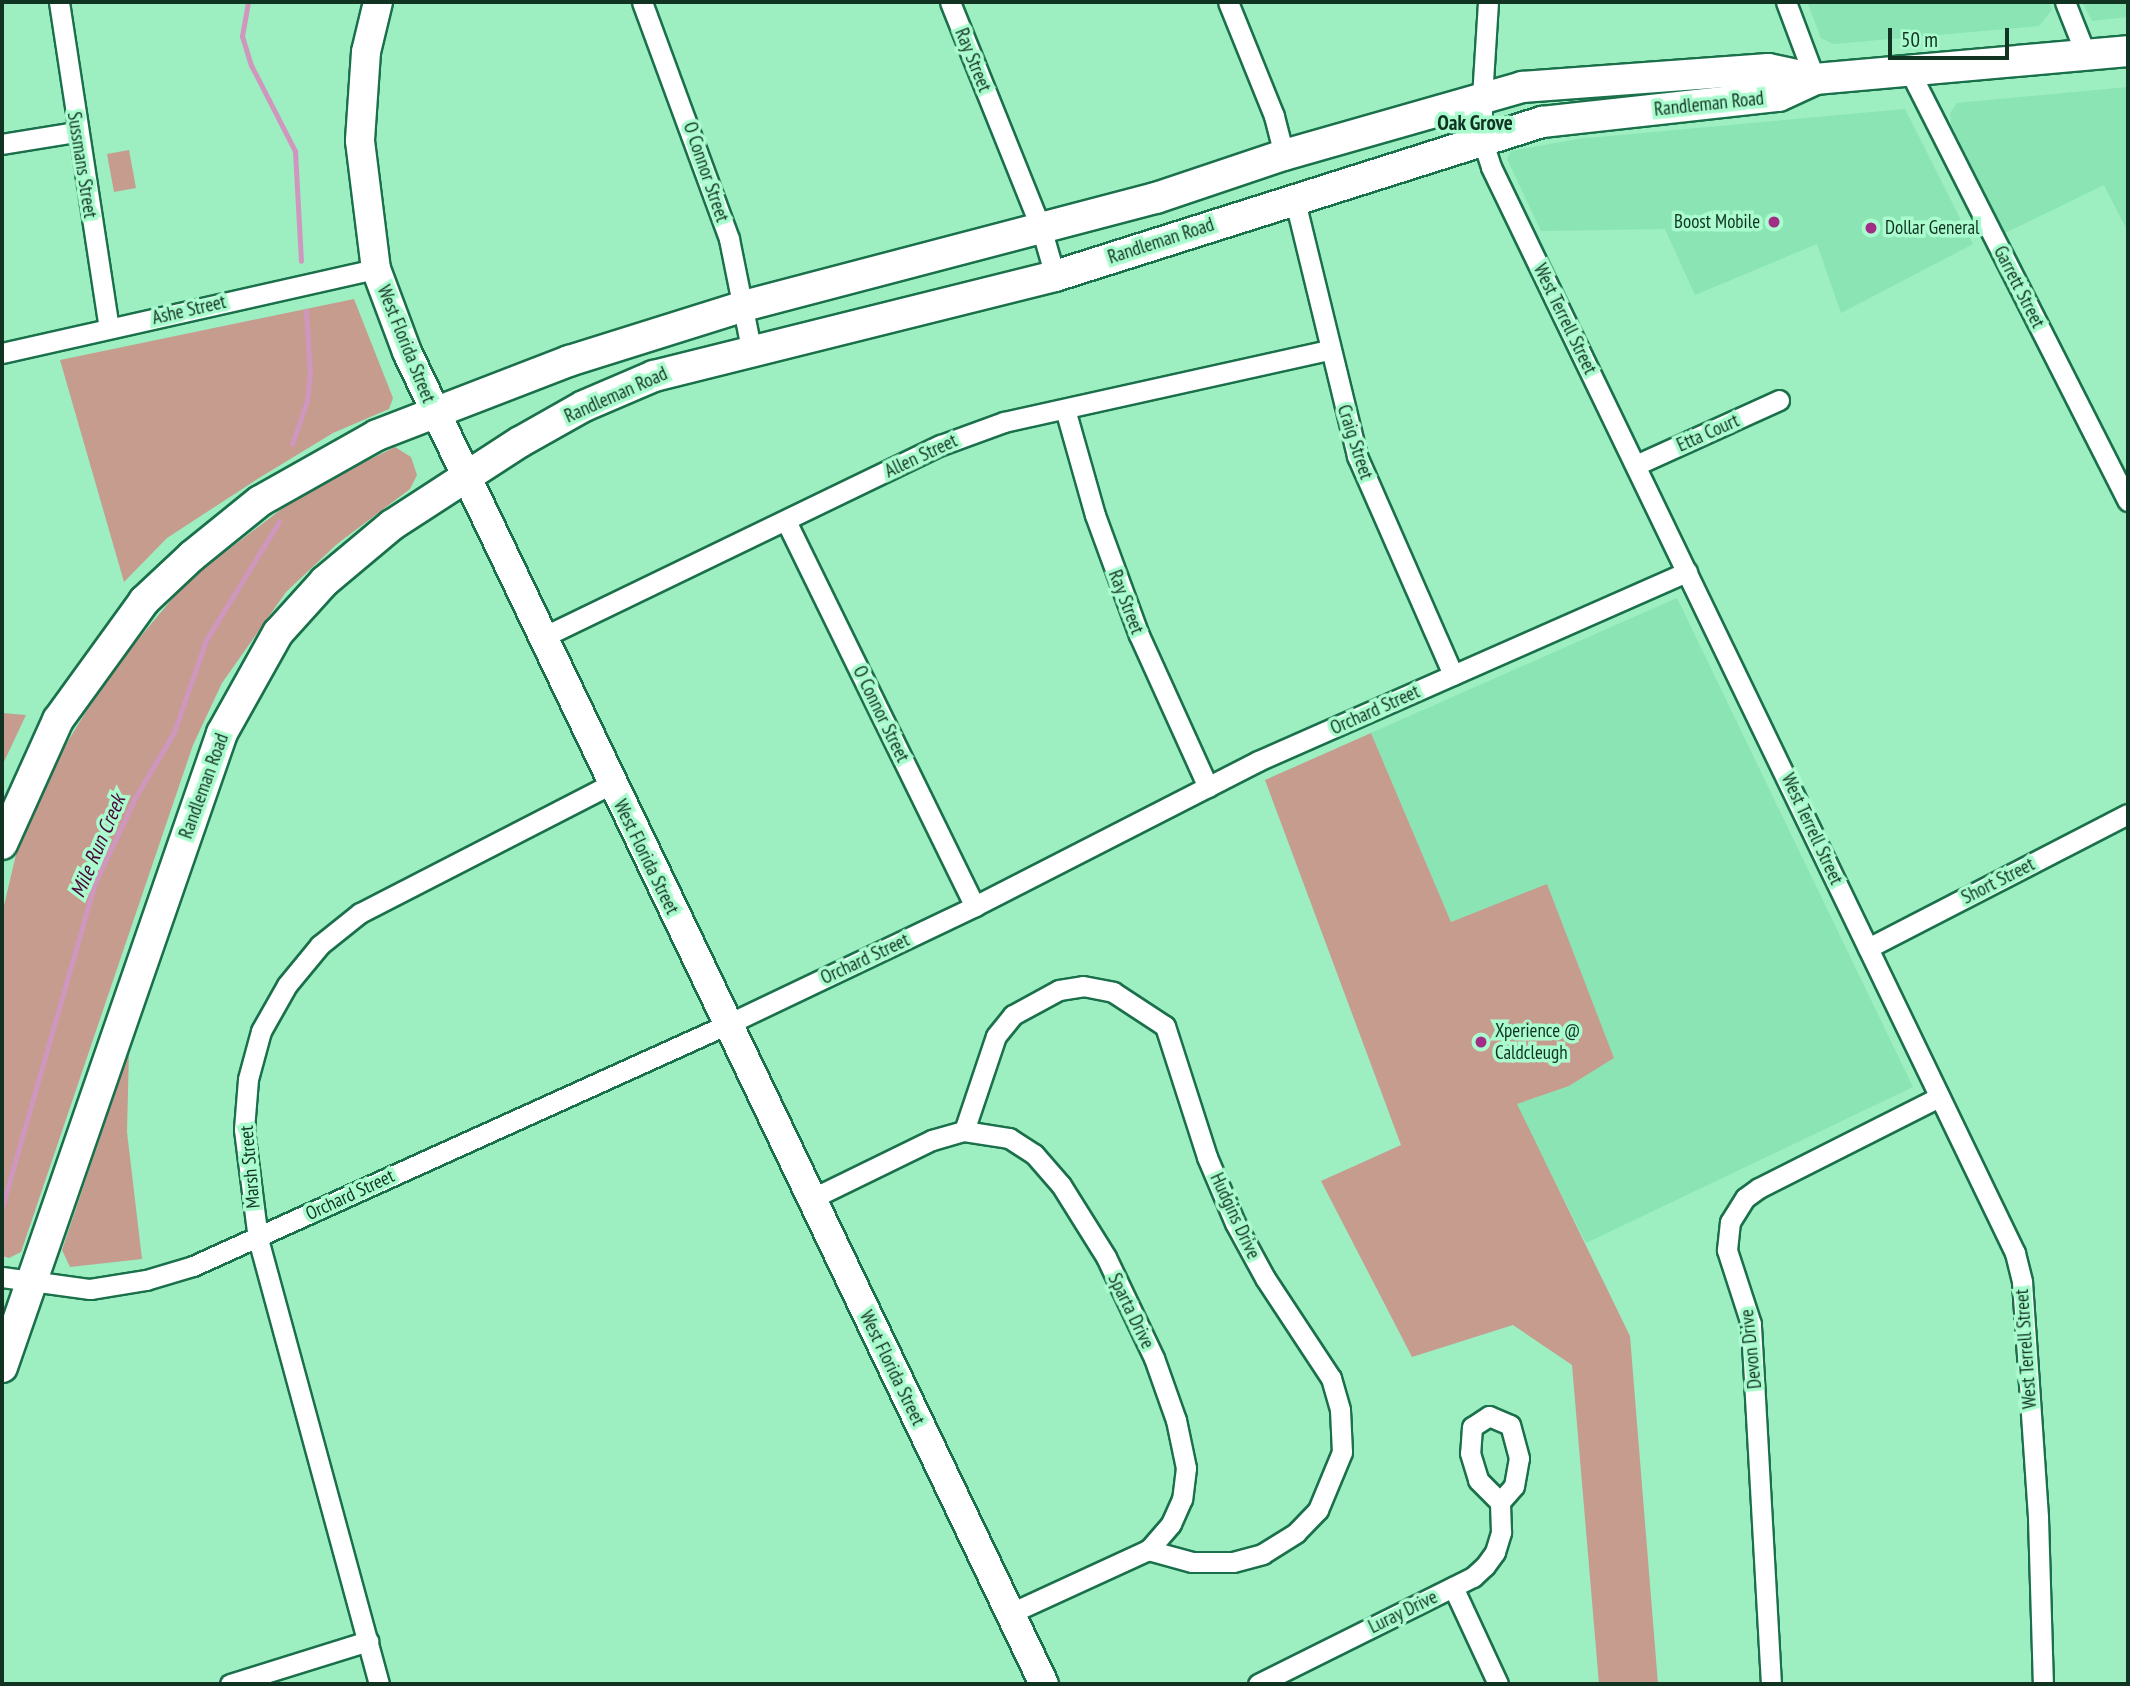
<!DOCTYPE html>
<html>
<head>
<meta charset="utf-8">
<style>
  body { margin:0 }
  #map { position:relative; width:2130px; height:1686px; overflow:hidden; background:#9deec1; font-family:"PT Sans Narrow",sans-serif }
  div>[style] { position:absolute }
  .built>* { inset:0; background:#8ae4b3 }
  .green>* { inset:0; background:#c69c8f }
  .stream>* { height:5px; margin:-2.5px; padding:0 2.5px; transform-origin:2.5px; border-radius:2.5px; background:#cf97bd }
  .roads { filter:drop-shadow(2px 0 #1a704a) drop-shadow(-2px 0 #1a704a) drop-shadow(0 2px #1a704a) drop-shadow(0 -2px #1a704a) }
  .street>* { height:19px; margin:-9.5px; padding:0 9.5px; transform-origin:9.5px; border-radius:9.5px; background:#fff }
  .secondary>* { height:28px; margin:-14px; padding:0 14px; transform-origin:14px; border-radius:14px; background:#fff }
  .primary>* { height:30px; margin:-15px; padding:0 15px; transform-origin:15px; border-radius:15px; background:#fff }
  .dots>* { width:19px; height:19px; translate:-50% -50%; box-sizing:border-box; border:4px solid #aafbce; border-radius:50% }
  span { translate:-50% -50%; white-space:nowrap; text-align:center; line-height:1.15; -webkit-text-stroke:7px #aafbce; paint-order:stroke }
  .street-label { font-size:19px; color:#132 }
  .poi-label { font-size:19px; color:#132 }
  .right { translate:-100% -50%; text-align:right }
  .left { translate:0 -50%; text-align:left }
  .neighbourhood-label { font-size:21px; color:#132; font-weight:700 }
  .water-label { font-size:21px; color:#4b073c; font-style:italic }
  .frame { position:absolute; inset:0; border:4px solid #132; pointer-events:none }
  .scale { position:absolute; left:1888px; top:28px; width:121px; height:32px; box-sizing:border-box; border:4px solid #132; border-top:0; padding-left:9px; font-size:21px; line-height:24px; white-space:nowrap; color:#132; -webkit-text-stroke:5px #aafbce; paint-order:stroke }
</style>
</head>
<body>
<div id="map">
  <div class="built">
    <div style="clip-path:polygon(1807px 2px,2048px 2px,2052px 10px,2039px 26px,1833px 44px,1821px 38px)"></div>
    <div style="clip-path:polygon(2082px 2px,2128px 2px,2128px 17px,2092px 21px)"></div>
    <div style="clip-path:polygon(2128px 87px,2128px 232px,2104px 185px,2005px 233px,1951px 125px,1950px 113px,1957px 103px)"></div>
    <div style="clip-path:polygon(1905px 109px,1973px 244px,1841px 313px,1817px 244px,1695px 295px,1665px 229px,1541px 231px,1507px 159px,1511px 151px,1577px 139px)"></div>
    <div style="clip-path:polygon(1677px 598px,1913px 1087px,1586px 1243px,1516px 1104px,1569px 1086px,1614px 1058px,1547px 885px,1451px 922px,1371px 733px)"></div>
  </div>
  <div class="green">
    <div style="clip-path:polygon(129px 150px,136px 188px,114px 192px,107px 154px)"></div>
    <div style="clip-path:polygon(354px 299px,393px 398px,389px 409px,333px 433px,259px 478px,167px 538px,124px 582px,60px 360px)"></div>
    <div style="clip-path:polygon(395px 447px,411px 457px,417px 475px,410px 489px,337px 544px,286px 592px,222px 683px,193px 745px,21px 1252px,9px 1258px,2px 1256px,2px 914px,18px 846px,57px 759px,109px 674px,188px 580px,304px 492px)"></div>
    <div style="clip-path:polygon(2px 713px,26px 715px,2px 766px)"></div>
    <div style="clip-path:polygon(1371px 733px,1451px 922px,1547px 884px,1614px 1058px,1569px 1086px,1517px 1104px,1630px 1336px,1658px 1684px,1599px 1684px,1572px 1365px,1513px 1325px,1412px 1357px,1321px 1181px,1401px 1145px,1265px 780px)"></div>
    <div style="clip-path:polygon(129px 1051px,127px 1132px,142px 1259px,70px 1267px,62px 1250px)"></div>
  </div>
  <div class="stream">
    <div style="left:248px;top:2px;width:35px;rotate:100deg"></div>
    <div style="left:242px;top:36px;width:30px;rotate:73deg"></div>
    <div style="left:251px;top:65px;width:97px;rotate:62.9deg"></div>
    <div style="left:295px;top:151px;width:110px;rotate:86.9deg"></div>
    <div style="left:292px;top:444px;width:46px;rotate:-70.8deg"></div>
    <div style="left:307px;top:401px;width:27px;rotate:-84deg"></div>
    <div style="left:310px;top:374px;width:63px;rotate:-93.6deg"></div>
    <div style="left:2px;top:1207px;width:337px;rotate:-74deg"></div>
    <div style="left:95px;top:883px;width:96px;rotate:-64.8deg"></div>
    <div style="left:136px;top:796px;width:74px;rotate:-59.3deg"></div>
    <div style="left:174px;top:732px;width:97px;rotate:-70.8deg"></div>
    <div style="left:206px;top:640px;width:139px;rotate:-58.3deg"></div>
  </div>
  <div class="roads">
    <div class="street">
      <div style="left:59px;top:2px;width:330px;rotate:81.3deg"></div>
      <div style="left:642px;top:2px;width:252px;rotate:69.8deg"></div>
      <div style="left:729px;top:239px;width:111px;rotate:78.6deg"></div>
      <div style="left:950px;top:2px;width:247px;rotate:68.1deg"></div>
      <div style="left:1042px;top:231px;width:47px;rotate:73.9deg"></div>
      <div style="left:1228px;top:2px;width:123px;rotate:68deg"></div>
      <div style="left:1274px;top:116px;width:40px;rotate:75.6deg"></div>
      <div style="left:1488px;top:2px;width:95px;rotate:93.6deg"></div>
      <div style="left:1482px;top:97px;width:42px;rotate:90deg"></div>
      <div style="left:1482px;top:139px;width:29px;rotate:72deg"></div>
      <div style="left:1491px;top:167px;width:1206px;rotate:64.24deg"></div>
      <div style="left:2015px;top:1253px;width:30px;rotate:76deg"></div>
      <div style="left:2022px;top:1282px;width:237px;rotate:86.1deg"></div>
      <div style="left:2038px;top:1518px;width:166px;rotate:88.3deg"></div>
      <div style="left:1786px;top:2px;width:82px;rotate:69.4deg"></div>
      <div style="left:2065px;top:2px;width:57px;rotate:68.4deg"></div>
      <div style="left:1910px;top:72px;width:481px;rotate:63.1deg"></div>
      <div style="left:2px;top:144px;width:75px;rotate:-9.2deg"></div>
      <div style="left:1294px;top:197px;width:267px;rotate:76.3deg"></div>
      <div style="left:1357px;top:456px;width:239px;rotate:66.3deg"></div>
      <div style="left:2px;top:353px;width:383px;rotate:-12.7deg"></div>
      <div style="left:1065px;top:409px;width:110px;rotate:74.2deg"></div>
      <div style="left:1095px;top:515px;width:128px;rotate:69.9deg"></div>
      <div style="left:1139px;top:635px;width:167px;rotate:65.6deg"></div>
      <div style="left:1636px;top:465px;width:157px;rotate:-24.4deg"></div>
      <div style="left:786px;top:521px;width:429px;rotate:63.9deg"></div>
      <div style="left:541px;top:638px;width:444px;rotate:-25.8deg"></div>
      <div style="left:941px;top:445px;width:67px;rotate:-20.1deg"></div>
      <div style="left:1004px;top:422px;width:332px;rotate:-12.5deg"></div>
      <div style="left:1868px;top:948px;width:292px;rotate:-27.3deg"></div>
      <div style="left:964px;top:1131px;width:46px;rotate:8.8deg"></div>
      <div style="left:1009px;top:1138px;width:30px;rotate:33deg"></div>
      <div style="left:1034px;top:1154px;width:41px;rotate:48.9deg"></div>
      <div style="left:1061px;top:1185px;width:85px;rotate:58deg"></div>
      <div style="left:1106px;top:1257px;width:112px;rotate:64.6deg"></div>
      <div style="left:1154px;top:1358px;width:66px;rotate:70.5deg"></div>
      <div style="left:1176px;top:1420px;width:49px;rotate:78.2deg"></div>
      <div style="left:1186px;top:1468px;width:31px;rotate:97deg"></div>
      <div style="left:1182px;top:1499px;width:27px;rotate:114deg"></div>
      <div style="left:1171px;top:1524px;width:35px;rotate:131deg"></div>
      <div style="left:811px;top:1199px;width:135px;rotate:-26deg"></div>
      <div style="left:932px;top:1140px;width:33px;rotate:-16deg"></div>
      <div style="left:964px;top:1131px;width:100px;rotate:-71.4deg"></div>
      <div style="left:996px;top:1036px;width:27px;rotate:-51deg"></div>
      <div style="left:1013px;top:1015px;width:52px;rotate:-28.5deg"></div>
      <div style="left:1059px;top:990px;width:24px;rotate:-9deg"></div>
      <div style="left:1083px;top:986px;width:31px;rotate:11deg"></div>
      <div style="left:1113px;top:992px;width:62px;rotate:33.2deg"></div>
      <div style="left:1165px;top:1026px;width:138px;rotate:72.2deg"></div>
      <div style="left:1207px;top:1157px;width:72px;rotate:67deg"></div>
      <div style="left:1235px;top:1223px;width:63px;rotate:61.4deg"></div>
      <div style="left:1265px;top:1278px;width:120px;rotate:56.6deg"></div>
      <div style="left:1331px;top:1378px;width:33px;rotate:74deg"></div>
      <div style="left:1340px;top:1410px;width:42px;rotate:87.3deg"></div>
      <div style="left:1342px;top:1452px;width:63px;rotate:112.5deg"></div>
      <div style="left:1318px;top:1510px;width:32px;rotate:134deg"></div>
      <div style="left:1296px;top:1533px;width:39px;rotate:148deg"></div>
      <div style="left:1263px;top:1554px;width:31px;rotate:165deg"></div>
      <div style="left:1233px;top:1562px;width:41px;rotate:180deg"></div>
      <div style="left:1192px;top:1562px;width:46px;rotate:-164.7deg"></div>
      <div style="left:1148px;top:1550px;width:153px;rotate:155.3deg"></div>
      <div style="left:2px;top:1277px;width:89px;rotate:7.8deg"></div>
      <div style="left:90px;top:1289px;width:57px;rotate:-9.1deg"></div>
      <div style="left:146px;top:1280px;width:49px;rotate:-16.6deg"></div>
      <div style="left:193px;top:1266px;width:587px;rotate:-24.34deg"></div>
      <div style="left:728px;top:1024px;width:274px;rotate:-25.5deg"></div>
      <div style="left:975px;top:906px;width:318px;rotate:-27.1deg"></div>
      <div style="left:1258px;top:761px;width:469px;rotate:-23.8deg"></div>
      <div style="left:1453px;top:1587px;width:107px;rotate:65.1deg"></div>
      <div style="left:230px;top:1684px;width:145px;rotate:-17.3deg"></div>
      <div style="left:379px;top:1684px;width:461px;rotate:-105.2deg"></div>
      <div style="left:258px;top:1239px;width:111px;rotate:-97.3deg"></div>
      <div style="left:244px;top:1129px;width:50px;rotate:-85.4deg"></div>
      <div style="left:248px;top:1079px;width:50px;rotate:-74.8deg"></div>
      <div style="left:261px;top:1031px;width:53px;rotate:-60.5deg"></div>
      <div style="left:287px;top:985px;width:52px;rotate:-50.5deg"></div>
      <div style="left:320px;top:945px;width:51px;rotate:-38.7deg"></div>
      <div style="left:360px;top:913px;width:282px;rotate:-27.2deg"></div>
      <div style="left:1258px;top:1684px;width:240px;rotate:-26.5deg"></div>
      <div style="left:1473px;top:1577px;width:16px;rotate:-43deg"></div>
      <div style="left:1485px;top:1566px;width:17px;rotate:-54deg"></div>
      <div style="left:1495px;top:1552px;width:21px;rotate:-73deg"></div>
      <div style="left:1501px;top:1532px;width:30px;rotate:-92deg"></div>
      <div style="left:1500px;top:1502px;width:21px;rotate:-49deg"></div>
      <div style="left:1514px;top:1486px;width:28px;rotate:-80deg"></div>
      <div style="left:1519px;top:1458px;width:34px;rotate:-105deg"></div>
      <div style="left:1510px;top:1425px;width:23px;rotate:-157deg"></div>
      <div style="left:1489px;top:1416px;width:20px;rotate:147deg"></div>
      <div style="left:1472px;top:1427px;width:26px;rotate:94deg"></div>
      <div style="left:1470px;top:1453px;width:28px;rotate:73deg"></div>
      <div style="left:1478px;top:1480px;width:31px;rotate:45deg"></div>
      <div style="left:1771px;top:1684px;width:361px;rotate:-93.2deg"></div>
      <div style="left:1751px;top:1324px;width:78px;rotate:-108deg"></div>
      <div style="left:1727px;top:1250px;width:28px;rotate:-84deg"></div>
      <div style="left:1730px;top:1222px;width:28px;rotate:-58deg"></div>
      <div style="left:1745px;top:1198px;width:17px;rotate:-36deg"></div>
      <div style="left:1759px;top:1188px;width:202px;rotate:-26.8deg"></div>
    </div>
    <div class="secondary">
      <div style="left:378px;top:2px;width:51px;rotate:103.5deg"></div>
      <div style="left:366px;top:52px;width:89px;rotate:93.9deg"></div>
      <div style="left:360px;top:141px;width:129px;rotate:82.9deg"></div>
      <div style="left:376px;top:269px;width:89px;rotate:69.5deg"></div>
      <div style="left:407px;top:352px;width:1476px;rotate:64.44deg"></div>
    </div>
    <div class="primary">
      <div style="left:2px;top:844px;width:136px;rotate:-65.7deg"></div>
      <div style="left:58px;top:720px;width:147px;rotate:-54.1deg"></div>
      <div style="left:144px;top:601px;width:66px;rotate:-43.2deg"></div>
      <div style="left:192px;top:556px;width:87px;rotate:-39deg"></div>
      <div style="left:260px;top:501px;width:134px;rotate:-29.4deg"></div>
      <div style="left:377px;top:435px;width:206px;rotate:-21.1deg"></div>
      <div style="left:569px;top:361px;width:183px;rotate:-17.4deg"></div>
      <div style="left:744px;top:306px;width:426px;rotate:-14.7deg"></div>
      <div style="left:1156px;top:198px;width:135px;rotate:-18.6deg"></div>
      <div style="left:1284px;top:155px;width:248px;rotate:-15.9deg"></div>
      <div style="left:1522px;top:87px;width:247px;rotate:-4.2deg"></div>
      <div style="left:1768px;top:69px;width:48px;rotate:12deg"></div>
      <div style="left:1815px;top:79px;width:314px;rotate:-5.1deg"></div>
      <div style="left:2px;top:1367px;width:671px;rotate:-70.86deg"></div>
      <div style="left:222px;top:733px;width:115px;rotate:-60.8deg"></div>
      <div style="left:278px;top:633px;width:70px;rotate:-47.9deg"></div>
      <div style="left:325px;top:581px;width:87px;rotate:-39.9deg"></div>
      <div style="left:392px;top:525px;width:153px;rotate:-33deg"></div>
      <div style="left:520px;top:442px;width:73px;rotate:-29.4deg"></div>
      <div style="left:584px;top:406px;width:76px;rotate:-23.2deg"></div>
      <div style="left:654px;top:376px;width:413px;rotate:-14deg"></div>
      <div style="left:1055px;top:276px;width:511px;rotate:-17.55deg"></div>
      <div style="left:1542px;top:122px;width:238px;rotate:-6.3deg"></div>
      <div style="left:1779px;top:96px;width:40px;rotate:-25deg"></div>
    </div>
  </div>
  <div class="dots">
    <div style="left:1774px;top:222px;background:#a22d87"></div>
    <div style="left:1871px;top:228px;background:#a22d87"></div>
    <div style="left:1481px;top:1042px;background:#a22d87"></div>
  </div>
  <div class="street-label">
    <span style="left:973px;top:60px;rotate:68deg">Ray Street</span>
    <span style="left:1709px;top:104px;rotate:-6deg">Randleman Road</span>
    <span style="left:82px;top:165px;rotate:81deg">Sussmans Street</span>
    <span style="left:706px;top:172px;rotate:71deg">O Connor Street</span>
    <span style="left:1161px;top:241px;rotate:-18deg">Randleman Road</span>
    <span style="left:2019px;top:287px;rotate:63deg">Garrett Street</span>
    <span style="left:189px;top:310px;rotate:-13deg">Ashe Street</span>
    <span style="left:1565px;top:319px;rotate:64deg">West Terrell Street</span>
    <span style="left:406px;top:344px;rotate:68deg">West Florida Street</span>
    <span style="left:616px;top:395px;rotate:-24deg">Randleman Road</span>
    <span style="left:1708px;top:433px;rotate:-24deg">Etta Court</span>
    <span style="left:1355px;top:442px;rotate:72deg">Craig Street</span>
    <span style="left:921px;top:456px;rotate:-25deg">Allen Street</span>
    <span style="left:1126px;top:602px;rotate:69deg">Ray Street</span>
    <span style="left:1375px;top:710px;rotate:-24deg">Orchard Street</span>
    <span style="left:881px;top:714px;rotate:64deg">O Connor Street</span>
    <span style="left:204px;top:786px;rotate:-70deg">Randleman Road</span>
    <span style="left:1812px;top:829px;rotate:65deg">West Terrell Street</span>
    <span style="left:646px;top:857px;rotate:64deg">West Florida Street</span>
    <span style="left:1998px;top:881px;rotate:-27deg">Short Street</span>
    <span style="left:865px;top:959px;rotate:-25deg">Orchard Street</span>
    <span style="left:250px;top:1167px;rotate:-95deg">Marsh Street</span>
    <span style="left:350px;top:1195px;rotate:-25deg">Orchard Street</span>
    <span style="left:1235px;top:1216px;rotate:65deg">Hudgins Drive</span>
    <span style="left:1131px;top:1311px;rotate:64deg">Sparta Drive</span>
    <span style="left:1751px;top:1349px;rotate:-96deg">Devon Drive</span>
    <span style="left:2026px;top:1349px;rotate:-94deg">West Terrell Street</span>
    <span style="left:892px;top:1368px;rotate:64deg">West Florida Street</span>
    <span style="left:1403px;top:1612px;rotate:-26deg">Luray Drive</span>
  </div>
  <div class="poi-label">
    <span class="right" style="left:1760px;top:222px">Boost Mobile</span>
    <span class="left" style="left:1885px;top:228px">Dollar General</span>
    <span class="left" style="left:1495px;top:1042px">Xperience @<br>Caldcleugh</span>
  </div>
  <div class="neighbourhood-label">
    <span style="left:1475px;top:123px">Oak Grove</span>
  </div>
  <div class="water-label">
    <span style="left:98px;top:846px;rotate:-67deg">Mile Run Creek</span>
  </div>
  <div class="frame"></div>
  <div class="scale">50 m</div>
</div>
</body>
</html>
